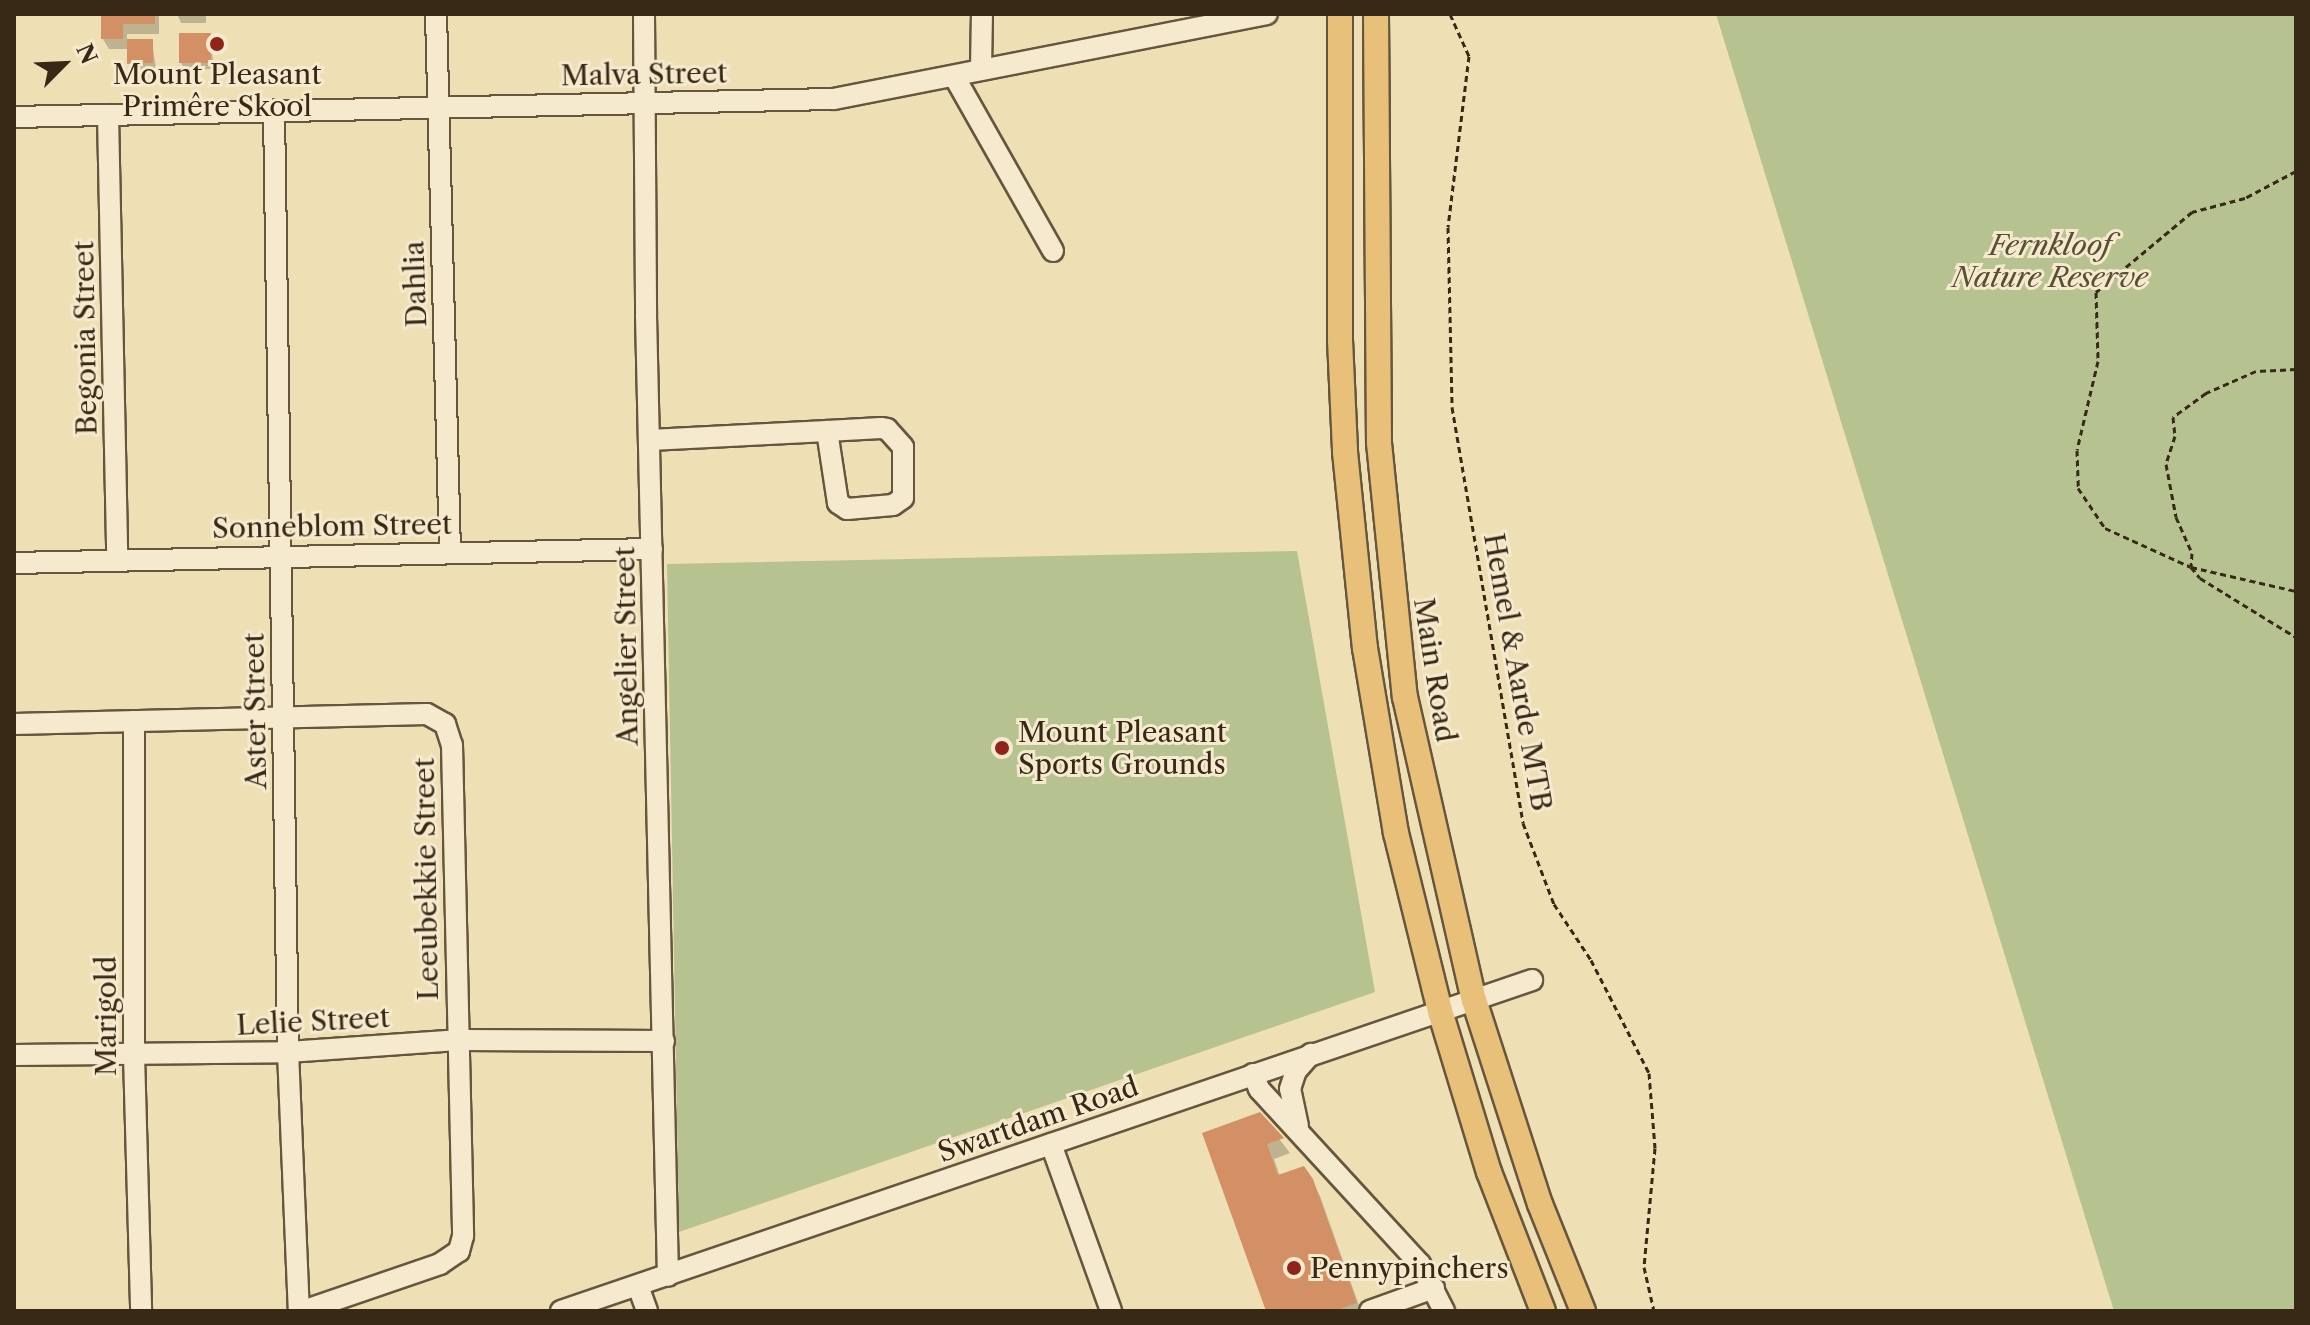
<!DOCTYPE html>
<html>
<head>
<meta charset="utf-8">
<style>
  body { margin:0 }
  #map { position:relative; width:2310px; height:1325px; overflow:hidden; background:#efdfb4; font-family:"Libre Caslon Text",serif }
  div>[style] { position:absolute }
  .green>* { inset:0; background:#b6c290 }
  .shadow>* { inset:0; background:#0003 }
  .building>* { inset:0; background:#d39065 }
  .path>* { height:3px; margin-top:-1.5px; transform-origin:0; background:repeating-linear-gradient(90deg,#382917 0 6px,transparent 0 10px) }
  .roads { filter:drop-shadow(2px 0 #66563e) drop-shadow(-2px 0 #66563e) drop-shadow(0 2px #66563e) drop-shadow(0 -2px #66563e) }
  .minor>* { height:20px; margin:-10px; padding:0 10px; transform-origin:10px; border-radius:10px; background:#f5eace }
  .major>* { height:24px; margin:-12px; padding:0 12px; transform-origin:12px; border-radius:12px; background:#e8c07a }
  .dots>* { width:22px; height:22px; translate:-50% -50%; box-sizing:border-box; border:4px solid #f5eace; border-radius:50% }
  span { translate:-50% -50%; white-space:nowrap; text-align:center; line-height:1.15; -webkit-text-stroke:6px #f5eace; paint-order:stroke }
  .poi-label { font-size:28px; color:#382917 }
  .left { translate:0 -50%; text-align:left }
  .street-label { font-size:28px; color:#382917 }
  .park-label { font-size:28px; color:#584f35; font-style:italic }
  .frame { position:absolute; inset:0; border:16px solid #382917; pointer-events:none }
  .north { position:absolute; left:24px; top:24px; width:80px; height:80px; -webkit-text-stroke:6px #f5eace; paint-order:stroke; rotate:66deg; font-size:22px; font-weight:700; line-height:32px; text-align:center; color:#382917 }
  .north::after { content:''; display:block; margin:auto; width:28px; height:36px; background:#382917; clip-path:polygon(50% 0,100% 100%,50% 72%,0 100%) }
</style>
</head>
<body>
<div id="map">
  <div class="green">
    <div style="clip-path:polygon(1716px 14px,2296px 14px,2296px 1311px,2114px 1311px)"></div>
    <div style="clip-path:polygon(1297px 551px,1375px 992px,679px 1232px,667px 564px)"></div>
  </div>
  <div class="shadow">
    <div style="clip-path:polygon(103px 14px,159px 14px,159px 34px,127px 34px,127px 41px,152px 41px,156px 69px,133px 70px,129px 49px,109px 49px,103px 39px)"></div>
    <div style="clip-path:polygon(177px 14px,206px 14px,206px 23px,181px 23px)"></div>
    <div style="clip-path:polygon(210px 35px,214px 69px,184px 69px,181px 62px)"></div>
    <div style="clip-path:polygon(1260px 1114px,1290px 1153px,1274px 1159px,1280px 1177px,1311px 1180px,1320px 1196px,1361px 1311px,1268px 1311px)"></div>
  </div>
  <div class="building">
    <div style="clip-path:polygon(101px 14px,155px 14px,155px 24px,123px 24px,123px 39px,101px 39px)"></div>
    <div style="clip-path:polygon(179px 33px,211px 33px,211px 63px,179px 63px)"></div>
    <div style="clip-path:polygon(127px 39px,153px 39px,153px 63px,127px 64px)"></div>
    <div style="clip-path:polygon(1260px 1112px,1284px 1138px,1267px 1144px,1278px 1175px,1304px 1166px,1313px 1179px,1357px 1303px,1334px 1311px,1266px 1311px,1202px 1133px)"></div>
  </div>
  <div class="path">
    <div style="left:1450px;top:14px;width:46px;rotate:65.7deg"></div>
    <div style="left:1469px;top:56px;width:172px;rotate:97deg"></div>
    <div style="left:1448px;top:227px;width:180px;rotate:88.7deg"></div>
    <div style="left:1452px;top:407px;width:422px;rotate:80.3deg"></div>
    <div style="left:1523px;top:823px;width:87px;rotate:69.1deg"></div>
    <div style="left:1554px;top:904px;width:67px;rotate:56.5deg"></div>
    <div style="left:1591px;top:960px;width:127px;rotate:62.8deg"></div>
    <div style="left:1649px;top:1073px;width:75px;rotate:85.4deg"></div>
    <div style="left:1655px;top:1148px;width:120px;rotate:95.3deg"></div>
    <div style="left:1644px;top:1267px;width:45px;rotate:77.2deg"></div>
    <div style="left:2296px;top:171px;width:58px;rotate:152.1deg"></div>
    <div style="left:2245px;top:198px;width:55px;rotate:165.2deg"></div>
    <div style="left:2192px;top:212px;width:125px;rotate:140.2deg"></div>
    <div style="left:2096px;top:292px;width:69px;rotate:88.3deg"></div>
    <div style="left:2098px;top:361px;width:91px;rotate:103.3deg"></div>
    <div style="left:2077px;top:450px;width:38px;rotate:88deg"></div>
    <div style="left:2078px;top:488px;width:48px;rotate:56deg"></div>
    <div style="left:2105px;top:528px;width:94px;rotate:24.4deg"></div>
    <div style="left:2191px;top:567px;width:108px;rotate:12.9deg"></div>
    <div style="left:2296px;top:369px;width:40px;rotate:177.1deg"></div>
    <div style="left:2256px;top:371px;width:55px;rotate:156.3deg"></div>
    <div style="left:2206px;top:393px;width:41px;rotate:144deg"></div>
    <div style="left:2173px;top:417px;width:19px;rotate:84deg"></div>
    <div style="left:2175px;top:436px;width:29px;rotate:108deg"></div>
    <div style="left:2166px;top:464px;width:54px;rotate:79.3deg"></div>
    <div style="left:2176px;top:517px;width:39px;rotate:66deg"></div>
    <div style="left:2192px;top:553px;width:14px;rotate:94deg"></div>
    <div style="left:2191px;top:567px;width:14px;rotate:51deg"></div>
    <div style="left:2200px;top:578px;width:113px;rotate:31.6deg"></div>
  </div>
  <div class="roads">
    <div class="minor">
      <div style="left:436px;top:14px;width:538px;rotate:88.51deg"></div>
      <div style="left:644px;top:14px;width:301px;rotate:89.6deg"></div>
      <div style="left:646px;top:315px;width:961px;rotate:88.69deg"></div>
      <div style="left:981px;top:69px;width:55px;rotate:-89deg"></div>
      <div style="left:954px;top:76px;width:201px;rotate:60.5deg"></div>
      <div style="left:274px;top:110px;width:942px;rotate:89.15deg"></div>
      <div style="left:288px;top:1052px;width:259px;rotate:87.6deg"></div>
      <div style="left:108px;top:115px;width:444px;rotate:88.8deg"></div>
      <div style="left:14px;top:117px;width:820px;rotate:-1.26deg"></div>
      <div style="left:834px;top:99px;width:441px;rotate:-11.1deg"></div>
      <div style="left:650px;top:440px;width:177px;rotate:-2.9deg"></div>
      <div style="left:827px;top:431px;width:54px;rotate:-3.2deg"></div>
      <div style="left:881px;top:428px;width:6px;rotate:9deg"></div>
      <div style="left:887px;top:429px;width:24px;rotate:48deg"></div>
      <div style="left:903px;top:447px;width:51px;rotate:90deg"></div>
      <div style="left:903px;top:498px;width:12px;rotate:145deg"></div>
      <div style="left:893px;top:505px;width:46px;rotate:175deg"></div>
      <div style="left:847px;top:509px;width:11px;rotate:-146deg"></div>
      <div style="left:838px;top:503px;width:73px;rotate:-98.7deg"></div>
      <div style="left:14px;top:563px;width:638px;rotate:-1.26deg"></div>
      <div style="left:134px;top:721px;width:334px;rotate:90deg"></div>
      <div style="left:134px;top:1055px;width:256px;rotate:88.4deg"></div>
      <div style="left:14px;top:724px;width:413px;rotate:-1.4deg"></div>
      <div style="left:427px;top:714px;width:21px;rotate:29deg"></div>
      <div style="left:445px;top:724px;width:22px;rotate:72deg"></div>
      <div style="left:452px;top:745px;width:491px;rotate:88.7deg"></div>
      <div style="left:463px;top:1236px;width:16px;rotate:105deg"></div>
      <div style="left:459px;top:1251px;width:23px;rotate:146deg"></div>
      <div style="left:440px;top:1264px;width:145px;rotate:161.1deg"></div>
      <div style="left:14px;top:1055px;width:274px;rotate:-0.6deg"></div>
      <div style="left:288px;top:1052px;width:170px;rotate:-4deg"></div>
      <div style="left:458px;top:1040px;width:206px;rotate:0.3deg"></div>
      <div style="left:1253px;top:1074px;width:16px;rotate:68deg"></div>
      <div style="left:1259px;top:1089px;width:238px;rotate:47.4deg"></div>
      <div style="left:1420px;top:1264px;width:53px;rotate:62.9deg"></div>
      <div style="left:1298px;top:1126px;width:38px;rotate:-102deg"></div>
      <div style="left:1290px;top:1089px;width:19px;rotate:-72deg"></div>
      <div style="left:1296px;top:1071px;width:23px;rotate:-49deg"></div>
      <div style="left:1051px;top:1144px;width:177px;rotate:70.2deg"></div>
      <div style="left:638px;top:1286px;width:27px;rotate:70deg"></div>
      <div style="left:561px;top:1311px;width:1026px;rotate:-18.82deg"></div>
      <div style="left:1370px;top:1311px;width:68px;rotate:-19.8deg"></div>
    </div>
    <div class="major">
      <div style="left:1340px;top:14px;width:326px;rotate:90deg"></div>
      <div style="left:1340px;top:340px;width:112px;rotate:87.4deg"></div>
      <div style="left:1345px;top:452px;width:197px;rotate:84.2deg"></div>
      <div style="left:1365px;top:648px;width:188px;rotate:80.5deg"></div>
      <div style="left:1396px;top:833px;width:183px;rotate:76.1deg"></div>
      <div style="left:1440px;top:1011px;width:168px;rotate:73.1deg"></div>
      <div style="left:1489px;top:1172px;width:149px;rotate:68.8deg"></div>
      <div style="left:1376px;top:14px;width:429px;rotate:89.6deg"></div>
      <div style="left:1379px;top:443px;width:255px;rotate:84.2deg"></div>
      <div style="left:1405px;top:697px;width:311px;rotate:77.2deg"></div>
      <div style="left:1474px;top:1000px;width:214px;rotate:72.1deg"></div>
      <div style="left:1540px;top:1204px;width:115px;rotate:68.1deg"></div>
    </div>
  </div>
  <div class="dots">
    <div style="left:217px;top:44px;background:#8f2418"></div>
    <div style="left:1002px;top:748px;background:#8f2418"></div>
    <div style="left:1294px;top:1268px;background:#8f2418"></div>
  </div>
  <div class="poi-label">
    <span style="left:217px;top:90px">Mount Pleasant<br>Primêre Skool</span>
    <span class="left" style="left:1018px;top:748px">Mount Pleasant<br>Sports Grounds</span>
    <span class="left" style="left:1310px;top:1268px">Pennypinchers</span>
  </div>
  <div class="street-label">
    <span style="left:644px;top:74px;rotate:-1deg">Malva Street</span>
    <span style="left:415px;top:284px;rotate:-92deg">Dahlia</span>
    <span style="left:85px;top:338px;rotate:-91deg">Begonia Street</span>
    <span style="left:332px;top:526px;rotate:-1deg">Sonneblom Street</span>
    <span style="left:626px;top:646px;rotate:-91deg">Angelier Street</span>
    <span style="left:1435px;top:670px;rotate:81deg">Main Road</span>
    <span style="left:1518px;top:672px;rotate:80deg">Hemel &amp; Aarde MTB</span>
    <span style="left:255px;top:711px;rotate:-91deg">Aster Street</span>
    <span style="left:426px;top:879px;rotate:-91deg">Leeubekkie Street</span>
    <span style="left:106px;top:1016px;rotate:-90deg">Marigold</span>
    <span style="left:313px;top:1021px;rotate:-3deg">Lelie Street</span>
    <span style="left:1038px;top:1119px;rotate:-19deg">Swartdam Road</span>
  </div>
  <div class="park-label">
    <span style="left:2050px;top:261px">Fernkloof<br>Nature Reserve</span>
  </div>
  <div class="frame"></div>
  <div class="north">N</div>
</div>
</body>
</html>
